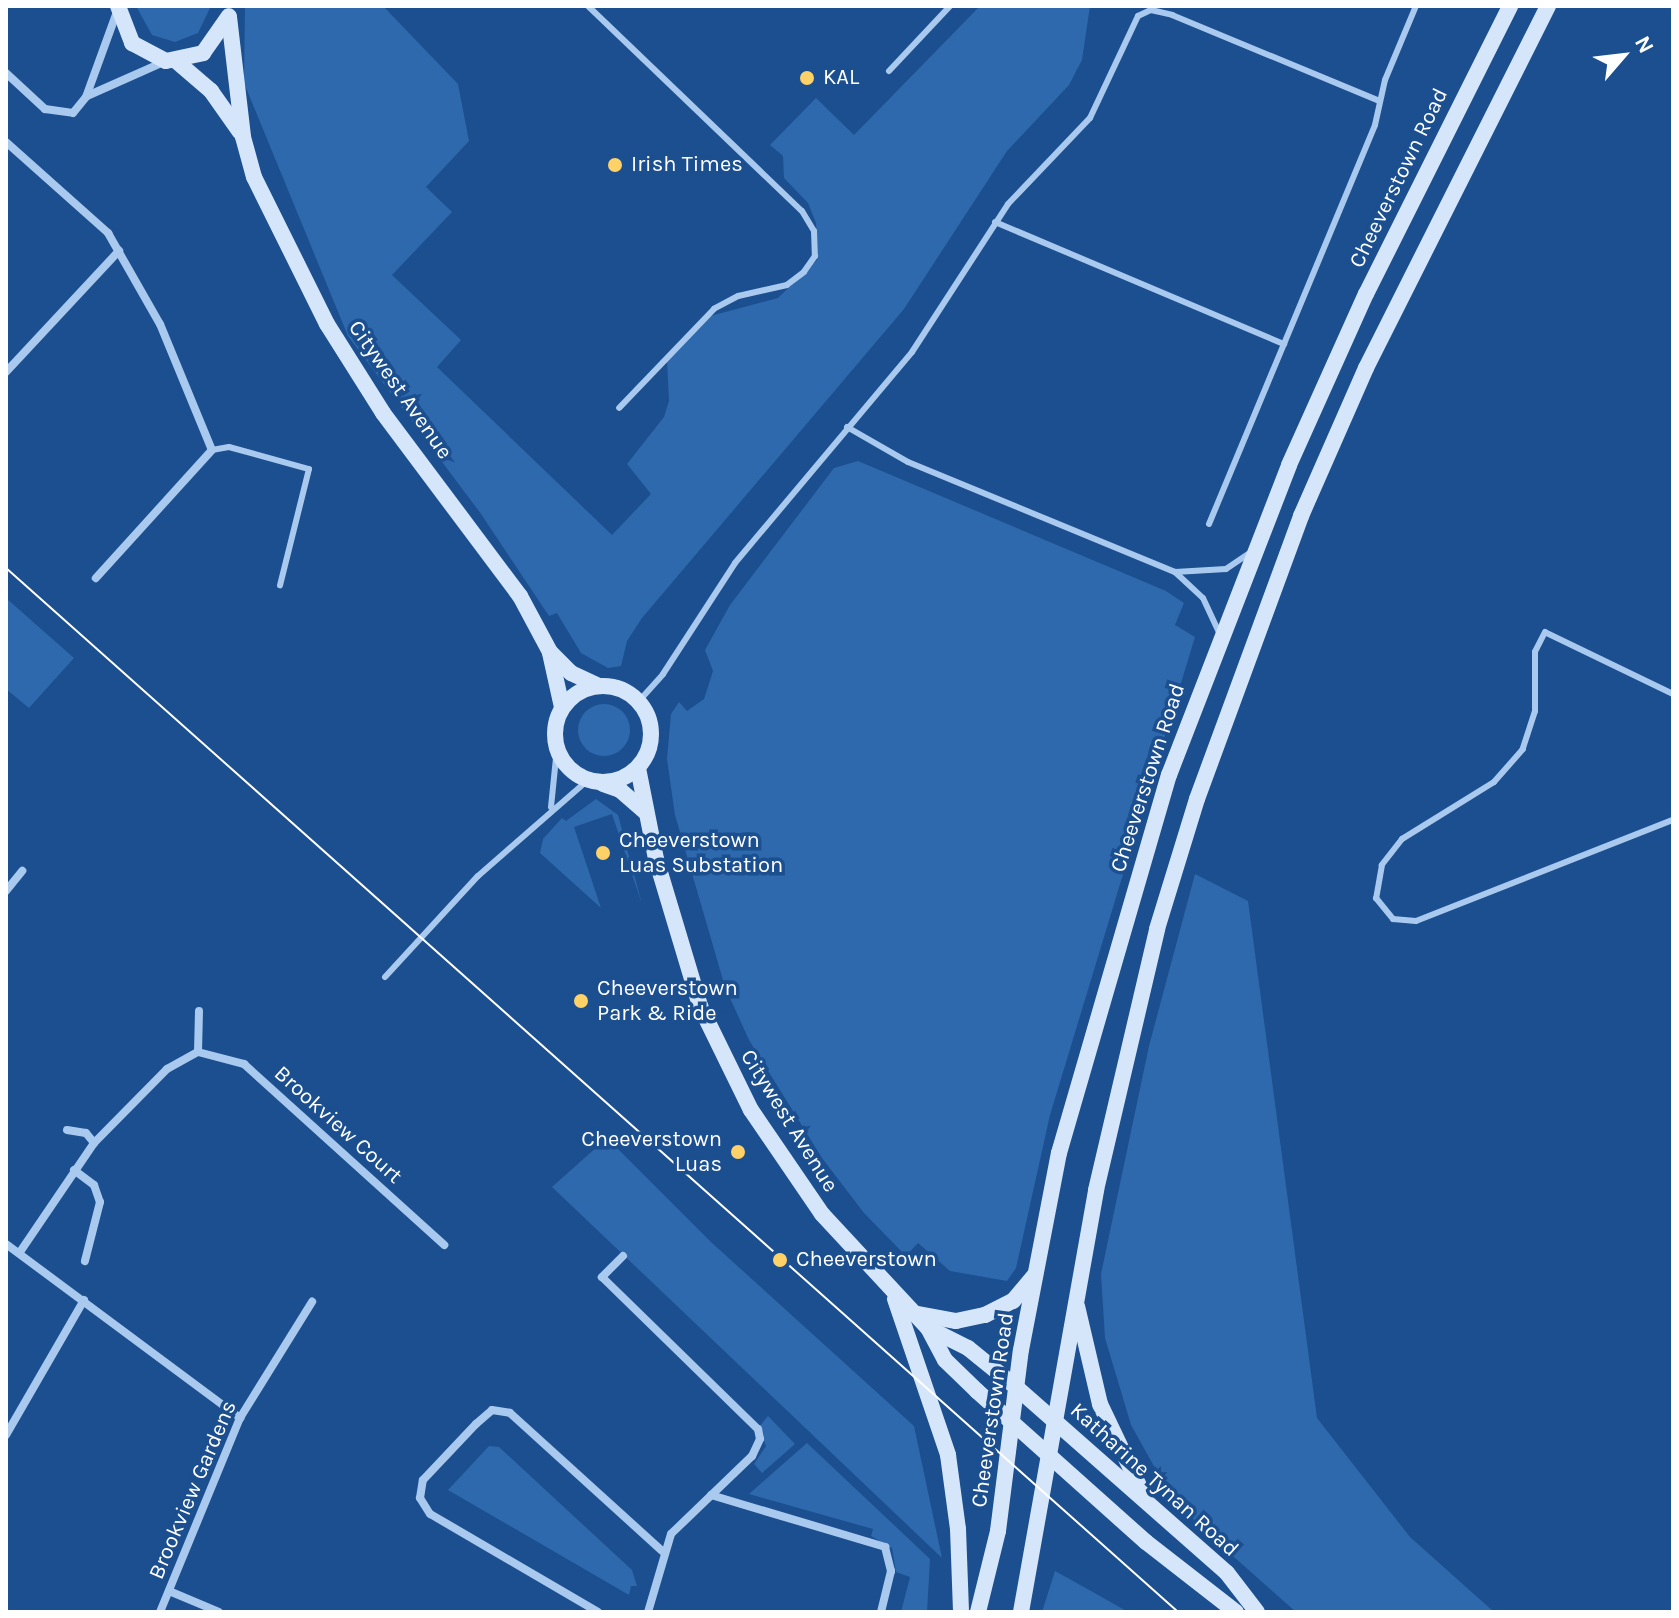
<!DOCTYPE html>
<html>
<head>
<meta charset="utf-8">
<style>
  body { margin:0 }
  #map { position:relative; width:1679px; height:1618px; overflow:hidden; background:#1b4f8f; font-family:Karla,sans-serif }
  div>[style] { position:absolute }
  .green>* { inset:0; background:#2e69ad }
  .round { border-radius:50% }
  .lane>* { height:6px; margin:-3px; padding:0 3px; transform-origin:3px; border-radius:3px; background:#a9c9ee }
  .street>* { height:8px; margin:-4px; padding:0 4px; transform-origin:4px; border-radius:4px; background:#a9c9ee }
  .secondary>* { height:16px; margin:-8px; padding:0 8px; transform-origin:8px; border-radius:8px; background:#d6e6fa }
  .secondary>.ring { margin:-8px; padding:0; box-sizing:content-box; background:none; border:16px solid #d6e6fa; border-radius:50% }
  .tram>* { height:2px; margin:-1px; padding:0 1px; transform-origin:1px; border-radius:1px; background:#fff }
  .dots>* { width:22px; height:22px; translate:-50% -50%; box-sizing:border-box; border:4px solid #1b4f8f; border-radius:50% }
  span { translate:-50% -50%; white-space:nowrap; text-align:center; line-height:1.15; -webkit-text-stroke:7px #1b4f8f; paint-order:stroke }
  .poi-label { font-size:22px; color:#fff }
  .left { translate:0 -50%; text-align:left }
  .right { translate:-100% -50%; text-align:right }
  .street-label { font-size:22px; color:#fff }
  .frame { position:absolute; inset:0; border:8px solid #fff; pointer-events:none }
  .north { position:absolute; left:1583px; top:16px; width:80px; height:80px; -webkit-text-stroke:6px #1b4f8f; paint-order:stroke; rotate:62deg; font-size:22px; font-weight:700; line-height:32px; text-align:center; color:#fff }
  .north::after { content:''; display:block; margin:auto; width:28px; height:36px; background:#fff; clip-path:polygon(50% 0,100% 100%,50% 72%,0 100%) }
</style>
</head>
<body>
<div id="map">
  <div class="green">
    <div style="clip-path:polygon(136px 6px,211px 6px,198px 33px,175px 42px,152px 35px)"></div>
    <div style="clip-path:polygon(245px 6px,383px 6px,458px 84px,469px 141px,426px 187px,452px 212px,392px 275px,461px 340px,437px 367px,612px 535px,651px 494px,627px 464px,664px 417px,669px 401px,667px 361px,710px 316px,778px 298px,817px 260px,816px 223px,808px 203px,784px 178px,783px 156px,770px 145px,816px 98px,854px 135px,980px 6px,1090px 6px,1082px 60px,1069px 85px,1007px 151px,904px 309px,642px 618px,627px 641px,621px 666px,608px 668px,581px 653px,557px 613px,549px 616px,481px 514px,348px 336px,244px 83px)"></div>
    <div style="clip-path:polygon(858px 461px,1166px 591px,1184px 603px,1175px 625px,1195px 637px,1050px 1115px,1016px 1268px,1007px 1281px,950px 1271px,918px 1243px,906px 1256px,864px 1213px,822px 1158px,749px 1040px,725px 987px,675px 815px,667px 759px,671px 714px,679px 702px,687px 711px,704px 699px,713px 671px,705px 650px,730px 605px,834px 468px)"></div>
    <div style="clip-path:polygon(6px 598px,74px 658px,29px 708px,6px 689px)"></div>
    <div class="round" style="left:578px;top:704px;width:52px;height:52px"></div>
    <div style="clip-path:polygon(596px 799px,618px 815px,642px 904px,612px 814px,574px 827px,601px 908px,540px 853px,543px 839px,562px 818px,566px 821px)"></div>
    <div style="clip-path:polygon(1195px 874px,1248px 901px,1317px 1418px,1410px 1537px,1494px 1612px,1296px 1612px,1198px 1525px,1160px 1477px,1131px 1425px,1105px 1338px,1101px 1274px,1149px 1046px)"></div>
    <div style="clip-path:polygon(607px 1138px,711px 1242px,914px 1426px,942px 1558px,552px 1187px)"></div>
    <div style="clip-path:polygon(768px 1416px,795px 1444px,762px 1473px,754px 1464px,766px 1446px,759px 1427px)"></div>
    <div style="clip-path:polygon(807px 1443px,930px 1559px,927px 1612px,901px 1612px,910px 1577px,896px 1572px,892px 1548px,871px 1536px,873px 1529px,749px 1494px)"></div>
    <div style="clip-path:polygon(489px 1446px,499px 1447px,632px 1570px,637px 1586px,631px 1586px,629px 1595px,448px 1490px)"></div>
    <div style="clip-path:polygon(1055px 1571px,1100px 1596px,1128px 1612px,1042px 1612px)"></div>
  </div>
  <div class="lane">
    <div style="left:588px;top:6px;width:296px;rotate:43.8deg"></div>
    <div style="left:802px;top:211px;width:23px;rotate:59deg"></div>
    <div style="left:814px;top:231px;width:25px;rotate:88deg"></div>
    <div style="left:815px;top:256px;width:19px;rotate:125deg"></div>
    <div style="left:804px;top:272px;width:21px;rotate:143deg"></div>
    <div style="left:787px;top:285px;width:50px;rotate:167.3deg"></div>
    <div style="left:738px;top:296px;width:27px;rotate:152deg"></div>
    <div style="left:714px;top:309px;width:137px;rotate:133.8deg"></div>
    <div style="left:889px;top:71px;width:89px;rotate:-46.8deg"></div>
    <div style="left:995px;top:222px;width:314px;rotate:22.9deg"></div>
    <div style="left:847px;top:427px;width:70px;rotate:29.8deg"></div>
    <div style="left:908px;top:462px;width:289px;rotate:22.4deg"></div>
    <div style="left:1175px;top:572px;width:38px;rotate:43deg"></div>
    <div style="left:1203px;top:598px;width:38px;rotate:65deg"></div>
    <div style="left:212px;top:450px;width:17px;rotate:-10deg"></div>
    <div style="left:229px;top:447px;width:83px;rotate:15.4deg"></div>
    <div style="left:309px;top:469px;width:120px;rotate:104deg"></div>
    <div style="left:1209px;top:524px;width:432px;rotate:-67.4deg"></div>
    <div style="left:1375px;top:125px;width:46px;rotate:-77.5deg"></div>
    <div style="left:1385px;top:80px;width:80px;rotate:-67.3deg"></div>
    <div style="left:1175px;top:572px;width:51px;rotate:-3.4deg"></div>
    <div style="left:1226px;top:569px;width:29px;rotate:-34deg"></div>
    <div style="left:1673px;top:694px;width:142px;rotate:-154.2deg"></div>
    <div style="left:1545px;top:632px;width:22px;rotate:117deg"></div>
    <div style="left:1535px;top:652px;width:59px;rotate:90deg"></div>
    <div style="left:1535px;top:711px;width:40px;rotate:108deg"></div>
    <div style="left:1523px;top:749px;width:44px;rotate:131.3deg"></div>
    <div style="left:1494px;top:782px;width:108px;rotate:148.2deg"></div>
    <div style="left:1402px;top:839px;width:33px;rotate:128deg"></div>
    <div style="left:1382px;top:865px;width:34px;rotate:100deg"></div>
    <div style="left:1376px;top:898px;width:27px;rotate:51deg"></div>
    <div style="left:1393px;top:919px;width:23px;rotate:5deg"></div>
    <div style="left:1416px;top:921px;width:276px;rotate:-21.5deg"></div>
    <div style="left:639px;top:701px;width:36px;rotate:-48deg"></div>
    <div style="left:663px;top:674px;width:132px;rotate:-57deg"></div>
    <div style="left:735px;top:563px;width:275px;rotate:-50deg"></div>
    <div style="left:912px;top:352px;width:176px;rotate:-57deg"></div>
    <div style="left:1008px;top:204px;width:119px;rotate:-46.4deg"></div>
    <div style="left:1090px;top:118px;width:113px;rotate:-64.8deg"></div>
    <div style="left:1138px;top:16px;width:14px;rotate:-25deg"></div>
    <div style="left:1151px;top:10px;width:22px;rotate:13deg"></div>
    <div style="left:1172px;top:15px;width:225px;rotate:22.5deg"></div>
    <div style="left:551px;top:807px;width:59px;rotate:-84.2deg"></div>
    <div style="left:385px;top:977px;width:137px;rotate:-47.4deg"></div>
    <div style="left:478px;top:876px;width:146px;rotate:-41.1deg"></div>
  </div>
  <div class="street">
    <div style="left:6px;top:73px;width:53px;rotate:42.7deg"></div>
    <div style="left:45px;top:109px;width:28px;rotate:8deg"></div>
    <div style="left:73px;top:113px;width:21px;rotate:-51deg"></div>
    <div style="left:86px;top:97px;width:90px;rotate:-70deg"></div>
    <div style="left:87px;top:96px;width:86px;rotate:-23.9deg"></div>
    <div style="left:6px;top:142px;width:137px;rotate:41.7deg"></div>
    <div style="left:108px;top:233px;width:105px;rotate:60.3deg"></div>
    <div style="left:160px;top:324px;width:136px;rotate:67.6deg"></div>
    <div style="left:212px;top:450px;width:173px;rotate:132.2deg"></div>
    <div style="left:6px;top:372px;width:166px;rotate:-47deg"></div>
    <div style="left:6px;top:891px;width:26px;rotate:-51deg"></div>
    <div style="left:198px;top:1052px;width:41px;rotate:-88.6deg"></div>
    <div style="left:67px;top:1130px;width:19px;rotate:9deg"></div>
    <div style="left:86px;top:1133px;width:13px;rotate:51deg"></div>
    <div style="left:74px;top:1170px;width:25px;rotate:37deg"></div>
    <div style="left:94px;top:1185px;width:18px;rotate:71deg"></div>
    <div style="left:100px;top:1202px;width:61px;rotate:104.3deg"></div>
    <div style="left:6px;top:1244px;width:292px;rotate:36.6deg"></div>
    <div style="left:20px;top:1252px;width:132px;rotate:-55.8deg"></div>
    <div style="left:94px;top:1143px;width:104px;rotate:-45.4deg"></div>
    <div style="left:167px;top:1069px;width:35px;rotate:-29deg"></div>
    <div style="left:198px;top:1052px;width:48px;rotate:14.6deg"></div>
    <div style="left:244px;top:1064px;width:270px;rotate:42.1deg"></div>
    <div style="left:623px;top:1256px;width:30px;rotate:135deg"></div>
    <div style="left:602px;top:1277px;width:218px;rotate:44.3deg"></div>
    <div style="left:758px;top:1429px;width:10px;rotate:79deg"></div>
    <div style="left:760px;top:1439px;width:19px;rotate:115deg"></div>
    <div style="left:752px;top:1456px;width:112px;rotate:136.1deg"></div>
    <div style="left:671px;top:1534px;width:81px;rotate:106.4deg"></div>
    <div style="left:6px;top:1435px;width:156px;rotate:-60deg"></div>
    <div style="left:711px;top:1495px;width:182px;rotate:16.6deg"></div>
    <div style="left:885px;top:1547px;width:25px;rotate:76deg"></div>
    <div style="left:891px;top:1571px;width:42px;rotate:103.7deg"></div>
    <div style="left:169px;top:1591px;width:54px;rotate:22.8deg"></div>
    <div style="left:160px;top:1612px;width:210px;rotate:-67.6deg"></div>
    <div style="left:240px;top:1418px;width:137px;rotate:-58.2deg"></div>
    <div style="left:598px;top:1612px;width:194px;rotate:-149.7deg"></div>
    <div style="left:430px;top:1514px;width:19px;rotate:-122deg"></div>
    <div style="left:420px;top:1498px;width:18px;rotate:-81deg"></div>
    <div style="left:423px;top:1480px;width:77px;rotate:-46.6deg"></div>
    <div style="left:476px;top:1424px;width:21px;rotate:-41deg"></div>
    <div style="left:492px;top:1410px;width:18px;rotate:9deg"></div>
    <div style="left:510px;top:1413px;width:205px;rotate:42.2deg"></div>
  </div>
  <div class="secondary">
    <div style="left:118px;top:6px;width:40px;rotate:69deg"></div>
    <div style="left:132px;top:43px;width:38px;rotate:28deg"></div>
    <div style="left:166px;top:61px;width:38px;rotate:-12deg"></div>
    <div style="left:203px;top:53px;width:45px;rotate:-54.9deg"></div>
    <div style="left:229px;top:17px;width:121px;rotate:83.3deg"></div>
    <div style="left:243px;top:137px;width:41px;rotate:74.6deg"></div>
    <div style="left:254px;top:177px;width:164px;rotate:63.6deg"></div>
    <div style="left:327px;top:324px;width:105px;rotate:57.8deg"></div>
    <div style="left:383px;top:413px;width:229px;rotate:53.2deg"></div>
    <div style="left:520px;top:596px;width:64px;rotate:61.8deg"></div>
    <div style="left:550px;top:652px;width:30px;rotate:45deg"></div>
    <div style="left:571px;top:673px;width:29px;rotate:25deg"></div>
    <div style="left:175px;top:60px;width:48px;rotate:40.7deg"></div>
    <div style="left:211px;top:91px;width:50px;rotate:54.7deg"></div>
    <div style="left:550px;top:653px;width:55px;rotate:77.5deg"></div>
    <div class="ring" style="left:555px;top:686px;width:80px;height:80px"></div>
    <div style="left:638px;top:768px;width:93px;rotate:78.8deg"></div>
    <div style="left:656px;top:859px;width:153px;rotate:73.3deg"></div>
    <div style="left:700px;top:1006px;width:116px;rotate:63.9deg"></div>
    <div style="left:751px;top:1110px;width:126px;rotate:55.7deg"></div>
    <div style="left:822px;top:1214px;width:156px;rotate:47.1deg"></div>
    <div style="left:928px;top:1328px;width:45px;rotate:26.6deg"></div>
    <div style="left:968px;top:1348px;width:62px;rotate:39.1deg"></div>
    <div style="left:1016px;top:1387px;width:281px;rotate:41.4deg"></div>
    <div style="left:1227px;top:1573px;width:49px;rotate:52.4deg"></div>
    <div style="left:603px;top:784px;width:18px;rotate:19deg"></div>
    <div style="left:620px;top:790px;width:32px;rotate:41deg"></div>
    <div style="left:895px;top:1299px;width:165px;rotate:71.2deg"></div>
    <div style="left:948px;top:1455px;width:75px;rotate:82.3deg"></div>
    <div style="left:958px;top:1529px;width:83px;rotate:87.9deg"></div>
    <div style="left:1077px;top:1306px;width:101px;rotate:76.8deg"></div>
    <div style="left:1100px;top:1404px;width:95px;rotate:64.5deg"></div>
    <div style="left:913px;top:1313px;width:44px;rotate:10.5deg"></div>
    <div style="left:956px;top:1321px;width:30px;rotate:-12deg"></div>
    <div style="left:985px;top:1315px;width:31px;rotate:-27deg"></div>
    <div style="left:1013px;top:1301px;width:33px;rotate:-50deg"></div>
    <div style="left:928px;top:1328px;width:36px;rotate:62deg"></div>
    <div style="left:945px;top:1360px;width:45px;rotate:44.1deg"></div>
    <div style="left:977px;top:1391px;width:227px;rotate:41.8deg"></div>
    <div style="left:1146px;top:1542px;width:114px;rotate:37.9deg"></div>
    <div style="left:978px;top:1612px;width:83px;rotate:-76.1deg"></div>
    <div style="left:998px;top:1531px;width:182px;rotate:-82.8deg"></div>
    <div style="left:1021px;top:1350px;width:201px;rotate:-79.1deg"></div>
    <div style="left:1059px;top:1153px;width:394px;rotate:-73.8deg"></div>
    <div style="left:1169px;top:775px;width:332px;rotate:-68.8deg"></div>
    <div style="left:1289px;top:465px;width:188px;rotate:-65.8deg"></div>
    <div style="left:1366px;top:294px;width:322px;rotate:-63.4deg"></div>
    <div style="left:1021px;top:1612px;width:429px;rotate:-79.9deg"></div>
    <div style="left:1096px;top:1190px;width:268px;rotate:-76.8deg"></div>
    <div style="left:1157px;top:929px;width:136px;rotate:-72.9deg"></div>
    <div style="left:1197px;top:799px;width:302px;rotate:-69.8deg"></div>
    <div style="left:1301px;top:516px;width:162px;rotate:-66.3deg"></div>
    <div style="left:1366px;top:368px;width:405px;rotate:-63.3deg"></div>
  </div>
  <div class="tram">
    <div style="left:6px;top:568px;width:1570px;rotate:41.69deg"></div>
  </div>
  <div class="dots">
    <div style="left:807px;top:78px;background:#ffd166"></div>
    <div style="left:615px;top:165px;background:#ffd166"></div>
    <div style="left:603px;top:853px;background:#ffd166"></div>
    <div style="left:581px;top:1001px;background:#ffd166"></div>
    <div style="left:738px;top:1152px;background:#ffd166"></div>
    <div style="left:780px;top:1260px;background:#ffd166"></div>
  </div>
  <div class="poi-label">
    <span class="left" style="left:823px;top:78px">KAL</span>
    <span class="left" style="left:631px;top:165px">Irish Times</span>
    <span class="left" style="left:619px;top:853px">Cheeverstown<br>Luas Substation</span>
    <span class="left" style="left:597px;top:1001px">Cheeverstown<br>Park &amp; Ride</span>
    <span class="right" style="left:722px;top:1152px">Cheeverstown<br>Luas</span>
    <span class="left" style="left:796px;top:1260px">Cheeverstown</span>
  </div>
  <div class="street-label">
    <span style="left:1399px;top:178px;rotate:-64deg">Cheeverstown Road</span>
    <span style="left:400px;top:390px;rotate:55deg">Citywest Avenue</span>
    <span style="left:1148px;top:778px;rotate:-72deg">Cheeverstown Road</span>
    <span style="left:789px;top:1121px;rotate:58deg">Citywest Avenue</span>
    <span style="left:338px;top:1125px;rotate:42deg">Brookview Court</span>
    <span style="left:993px;top:1410px;rotate:-82deg">Cheeverstown Road</span>
    <span style="left:1154px;top:1480px;rotate:42deg">Katharine Tynan Road</span>
    <span style="left:193px;top:1490px;rotate:-67deg">Brookview Gardens</span>
  </div>
  <div class="frame"></div>
  <div class="north">N</div>
</div>
</body>
</html>
